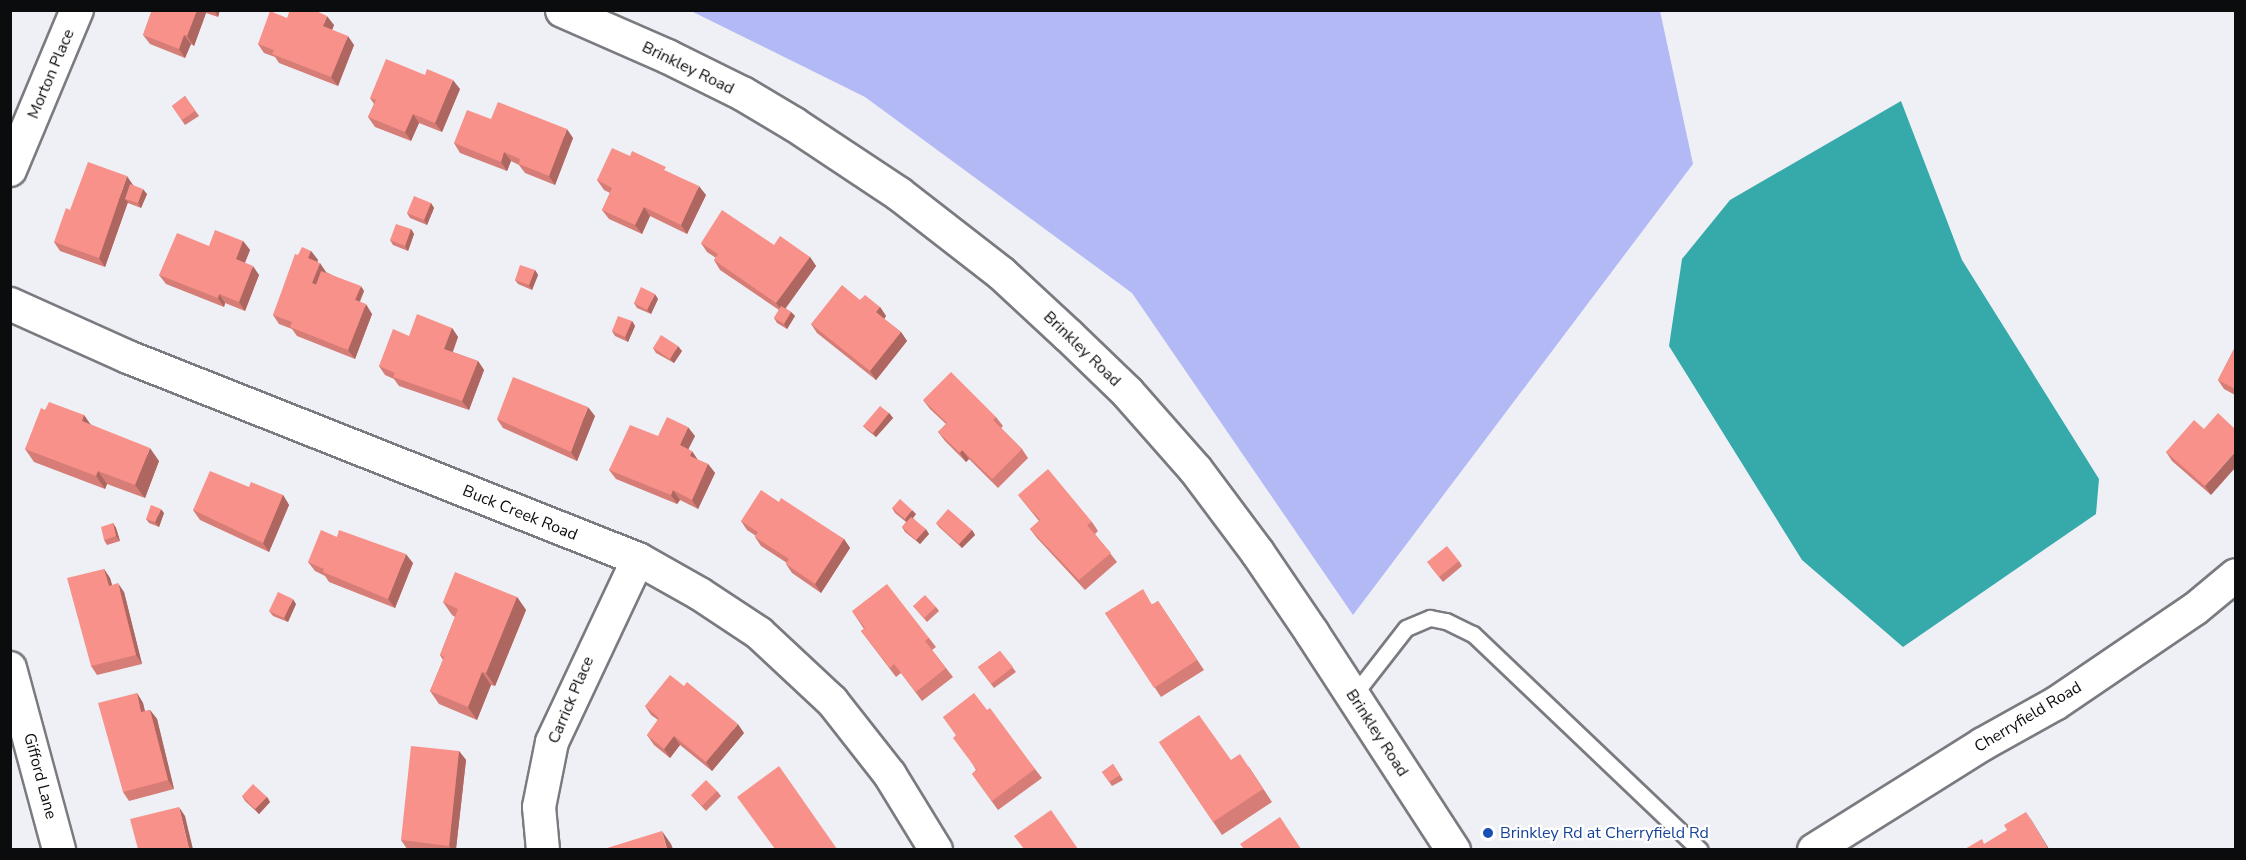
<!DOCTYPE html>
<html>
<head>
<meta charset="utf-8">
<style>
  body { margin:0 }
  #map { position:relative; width:2246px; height:860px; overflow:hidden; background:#eff0f6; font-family:"Nunito Sans",sans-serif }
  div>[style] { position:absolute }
  .green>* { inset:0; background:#b2b9f5 }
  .water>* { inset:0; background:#36aaab }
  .roads { filter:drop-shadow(2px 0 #7a7b80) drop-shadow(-2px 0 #7a7b80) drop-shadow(0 2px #7a7b80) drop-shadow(0 -2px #7a7b80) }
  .lane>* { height:15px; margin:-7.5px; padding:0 7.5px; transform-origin:7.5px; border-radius:7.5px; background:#fff }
  .street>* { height:32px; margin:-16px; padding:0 16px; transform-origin:16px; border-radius:16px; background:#fff }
  .secondary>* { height:33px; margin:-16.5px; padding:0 16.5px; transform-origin:16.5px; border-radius:16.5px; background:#fff }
  .wall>* { inset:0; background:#d57d76 }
  .shaded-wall>* { inset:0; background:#ae6660 }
  .building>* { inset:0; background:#f89189 }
  .dots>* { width:16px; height:16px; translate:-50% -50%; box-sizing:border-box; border:3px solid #fff; border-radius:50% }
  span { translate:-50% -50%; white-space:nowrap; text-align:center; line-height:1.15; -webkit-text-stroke:4.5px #fff; paint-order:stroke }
  .street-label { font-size:16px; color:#0b0c0d }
  .transit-label { font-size:16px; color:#164399 }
  .left { translate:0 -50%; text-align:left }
  .frame { position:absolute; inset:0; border:12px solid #0b0c0d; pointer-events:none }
</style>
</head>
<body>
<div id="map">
  <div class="green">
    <div style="clip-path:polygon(691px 11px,1660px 11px,1693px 164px,1353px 615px,1132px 293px,865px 97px)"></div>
  </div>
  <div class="water">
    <div style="clip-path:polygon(1901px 101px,1962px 260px,2099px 479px,2096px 514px,1903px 647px,1802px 560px,1669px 346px,1682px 259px,1730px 200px)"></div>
  </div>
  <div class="roads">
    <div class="lane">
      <div style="left:1353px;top:696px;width:86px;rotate:-52.1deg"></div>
      <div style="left:1406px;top:628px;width:26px;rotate:-23deg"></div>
      <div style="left:1430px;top:618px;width:16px;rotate:11deg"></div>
      <div style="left:1446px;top:621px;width:30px;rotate:26deg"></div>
      <div style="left:1473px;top:634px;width:313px;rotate:43.6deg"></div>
    </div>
    <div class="street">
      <div style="left:10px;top:170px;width:173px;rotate:-67.3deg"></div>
      <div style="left:10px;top:304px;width:129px;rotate:24.2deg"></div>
      <div style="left:128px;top:357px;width:549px;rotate:21.61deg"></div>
      <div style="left:638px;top:559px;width:71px;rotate:29.4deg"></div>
      <div style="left:700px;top:594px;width:71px;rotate:33.5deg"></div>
      <div style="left:759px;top:633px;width:100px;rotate:43deg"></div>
      <div style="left:832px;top:701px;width:94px;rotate:51.9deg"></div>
      <div style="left:890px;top:775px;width:88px;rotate:58.5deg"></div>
      <div style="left:10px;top:668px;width:188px;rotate:74.9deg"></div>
      <div style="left:543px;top:850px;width:43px;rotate:-95.3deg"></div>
      <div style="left:539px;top:807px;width:66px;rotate:-78.7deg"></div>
      <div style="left:552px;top:742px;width:202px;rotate:-64.8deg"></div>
      <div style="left:1814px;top:850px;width:199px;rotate:-32.1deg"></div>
      <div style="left:1983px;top:744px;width:82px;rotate:-29.1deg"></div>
      <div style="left:2055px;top:704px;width:169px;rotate:-34.2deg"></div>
      <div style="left:2195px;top:609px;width:53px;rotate:-39.7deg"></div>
    </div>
    <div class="secondary">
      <div style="left:562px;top:10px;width:115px;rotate:23.7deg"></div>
      <div style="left:667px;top:56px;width:84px;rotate:26.3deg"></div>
      <div style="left:742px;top:93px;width:61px;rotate:30.8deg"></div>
      <div style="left:794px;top:124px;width:125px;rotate:33.6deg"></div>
      <div style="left:898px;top:193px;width:130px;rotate:37.8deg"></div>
      <div style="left:1001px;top:273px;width:91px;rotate:42.8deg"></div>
      <div style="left:1068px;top:335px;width:82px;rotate:44deg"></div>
      <div style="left:1127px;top:392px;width:103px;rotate:48.6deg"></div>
      <div style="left:1195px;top:469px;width:104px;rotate:53.2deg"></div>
      <div style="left:1257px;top:552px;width:98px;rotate:55.8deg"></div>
      <div style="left:1312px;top:633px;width:259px;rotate:57deg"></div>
    </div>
  </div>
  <div class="wall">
    <div style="clip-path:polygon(152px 10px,220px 10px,218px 17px,206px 13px,194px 46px,191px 44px,185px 58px,150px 44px,143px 35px)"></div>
    <div style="clip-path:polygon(287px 18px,334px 25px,332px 30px,354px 45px,338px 86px,279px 63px,275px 57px,264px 53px,258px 44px)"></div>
    <div style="clip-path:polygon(460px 89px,442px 132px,419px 123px,411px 141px,375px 127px,368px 117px,374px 104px,370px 98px)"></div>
    <div style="clip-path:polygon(185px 96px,199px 116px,185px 125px,172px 106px)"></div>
    <div style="clip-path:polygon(491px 119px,573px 138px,555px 185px,525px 173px,519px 165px,511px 161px,507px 171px,460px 153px,454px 143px)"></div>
    <div style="clip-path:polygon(630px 156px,670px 173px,706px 195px,687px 234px,650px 216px,642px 234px,609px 219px,602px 210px,610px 193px,604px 190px,597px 180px)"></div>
    <div style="clip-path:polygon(133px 185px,147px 194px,141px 208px,128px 203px,128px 202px,105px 267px,60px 251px,54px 242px)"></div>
    <div style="clip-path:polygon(431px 203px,434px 208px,427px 225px,410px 218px,407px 213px)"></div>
    <div style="clip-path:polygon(411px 229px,414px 234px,408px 251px,393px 245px,390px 240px)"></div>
    <div style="clip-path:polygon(243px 241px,250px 250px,245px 263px,259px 275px,245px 311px,225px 303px,224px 307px,166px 284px,159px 275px,209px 246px)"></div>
    <div style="clip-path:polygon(701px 243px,774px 245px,810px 257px,816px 266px,785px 308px,791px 312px,795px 316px,787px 329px,777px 323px,774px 318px,779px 310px,720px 270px,714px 260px,716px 258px,707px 252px)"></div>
    <div style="clip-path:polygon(311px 251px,318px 260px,317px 262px,326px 272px,364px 291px,360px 302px,372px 314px,355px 359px,297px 336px,292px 329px,279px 324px,273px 315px,298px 255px)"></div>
    <div style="clip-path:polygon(535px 270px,538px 275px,532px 290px,518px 284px,515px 280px)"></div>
    <div style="clip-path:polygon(658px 299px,651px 314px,637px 308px,634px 303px)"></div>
    <div style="clip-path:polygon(860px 300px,880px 307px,886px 316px,884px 319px,901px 332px,907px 341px,876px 380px,817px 333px,811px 324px)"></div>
    <div style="clip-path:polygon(632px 321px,635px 326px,628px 342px,615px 336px,612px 331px)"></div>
    <div style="clip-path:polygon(452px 328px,458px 337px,453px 352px,478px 361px,484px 370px,469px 410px,399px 386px,394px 379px,385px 375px,379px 366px,409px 336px)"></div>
    <div style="clip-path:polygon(2235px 347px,2235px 395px,2224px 389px,2218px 380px)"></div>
    <div style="clip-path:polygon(653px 348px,682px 351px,674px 363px,656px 353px)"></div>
    <div style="clip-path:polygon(923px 400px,996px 417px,1003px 426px,1001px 428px,1022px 449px,1028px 458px,998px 488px,969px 459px,966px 462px,945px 441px,938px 432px,946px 424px,930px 409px)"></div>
    <div style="clip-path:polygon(45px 410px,84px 415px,90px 424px,159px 461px,145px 498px,107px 484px,105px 489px,34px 462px,25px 449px)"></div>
    <div style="clip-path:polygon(889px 413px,893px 418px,876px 437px,867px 430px,863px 426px)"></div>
    <div style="clip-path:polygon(595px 416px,577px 461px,503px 428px,497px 419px)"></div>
    <div style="clip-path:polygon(2204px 429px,2211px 495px,2172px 461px,2166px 452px)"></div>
    <div style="clip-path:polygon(658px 436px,695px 436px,688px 449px,698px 460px,708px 464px,715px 473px,698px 509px,680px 500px,677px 504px,616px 479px,609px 470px)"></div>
    <div style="clip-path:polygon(249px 487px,283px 495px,289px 505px,269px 552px,200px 520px,193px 510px)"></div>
    <div style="clip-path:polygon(1018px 495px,1092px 522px,1098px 531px,1095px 534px,1117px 562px,1085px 590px,1037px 538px,1030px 529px,1039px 521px)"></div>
    <div style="clip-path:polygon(779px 502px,844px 539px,850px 548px,821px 593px,792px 573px,786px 564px,787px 563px,761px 546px,755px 537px,756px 536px,747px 530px,741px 521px)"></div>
    <div style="clip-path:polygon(892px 508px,916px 514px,913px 518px,929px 534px,920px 544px,905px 532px,902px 527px,906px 522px,895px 513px)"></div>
    <div style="clip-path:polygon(164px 513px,159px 527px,149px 523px,146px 519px)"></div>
    <div style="clip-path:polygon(113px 523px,116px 528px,120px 541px,107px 545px,104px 540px)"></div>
    <div style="clip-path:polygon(936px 523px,972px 530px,975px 535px,962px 548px,939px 527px)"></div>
    <div style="clip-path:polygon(1459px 561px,1462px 566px,1443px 582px,1431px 567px)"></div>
    <div style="clip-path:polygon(308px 562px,413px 563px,395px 608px,329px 582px,325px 576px,315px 571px)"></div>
    <div style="clip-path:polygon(104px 569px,110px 578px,112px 585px,124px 592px,142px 664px,97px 675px,91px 666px)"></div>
    <div style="clip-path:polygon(517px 597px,526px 610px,495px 686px,491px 685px,477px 720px,439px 704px,430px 691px,443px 660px,440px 655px,455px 617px,452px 615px,443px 602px)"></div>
    <div style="clip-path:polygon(1158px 601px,1204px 670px,1161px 697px,1105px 613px,1153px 604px)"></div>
    <div style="clip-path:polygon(296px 604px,288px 622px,273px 616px,269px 611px)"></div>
    <div style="clip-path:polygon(913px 606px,936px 607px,939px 611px,927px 622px)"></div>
    <div style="clip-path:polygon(852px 611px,929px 638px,936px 647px,932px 650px,953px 677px,922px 701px,901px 673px,896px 677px,861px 631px,864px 629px)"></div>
    <div style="clip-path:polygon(1000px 651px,1016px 672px,994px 688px,978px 667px)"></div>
    <div style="clip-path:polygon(137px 693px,143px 703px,145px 711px,150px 710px,157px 719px,174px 789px,129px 801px,123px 792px)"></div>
    <div style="clip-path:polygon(645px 706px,744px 733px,712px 771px,680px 745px,670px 758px,654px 745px,647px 735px,658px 720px,651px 715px)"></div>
    <div style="clip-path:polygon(987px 710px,1035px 769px,1042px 778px,998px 810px,972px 774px,976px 770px,956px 735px,943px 717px)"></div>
    <div style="clip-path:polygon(1159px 742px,1231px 760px,1249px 767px,1272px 802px,1222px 835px)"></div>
    <div style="clip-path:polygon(459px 751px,466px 760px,456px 849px,407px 849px,401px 840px)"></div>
    <div style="clip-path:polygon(1113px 764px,1123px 780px,1112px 786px,1102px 772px)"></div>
    <div style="clip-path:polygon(717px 791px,721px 796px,706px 811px,691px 795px)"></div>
    <div style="clip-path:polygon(242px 796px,267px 797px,270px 802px,259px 814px,245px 801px)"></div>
  </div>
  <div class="shaded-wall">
    <div style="clip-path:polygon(197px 10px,205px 10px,206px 13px,194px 46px,187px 36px)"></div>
    <div style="clip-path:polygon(214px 10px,220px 10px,218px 17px)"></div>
    <div style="clip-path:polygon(327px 16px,334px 25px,330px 35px,323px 26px)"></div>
    <div style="clip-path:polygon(184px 35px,191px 44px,185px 58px,179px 49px)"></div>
    <div style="clip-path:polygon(348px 36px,354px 45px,338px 86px,331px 77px)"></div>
    <div style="clip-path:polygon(453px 80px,460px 89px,442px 132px,435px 123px)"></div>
    <div style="clip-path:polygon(413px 114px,419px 123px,411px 141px,405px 132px)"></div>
    <div style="clip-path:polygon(567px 129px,573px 138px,555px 185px,549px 176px)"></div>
    <div style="clip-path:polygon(504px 152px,511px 161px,507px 171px,501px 162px)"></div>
    <div style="clip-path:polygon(127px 176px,133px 185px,125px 199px,128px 202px,105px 267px,99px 258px)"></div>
    <div style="clip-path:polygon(699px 186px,706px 195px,687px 234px,681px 225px)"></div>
    <div style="clip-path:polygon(143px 189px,147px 194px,141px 208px,138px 203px)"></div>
    <div style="clip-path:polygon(431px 203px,434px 208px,427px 225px,424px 220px)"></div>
    <div style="clip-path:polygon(644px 207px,650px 216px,642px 234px,635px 225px)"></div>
    <div style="clip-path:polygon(411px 229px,414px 234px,408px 251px,405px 246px)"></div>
    <div style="clip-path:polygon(243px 241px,250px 250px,242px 269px,236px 259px)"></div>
    <div style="clip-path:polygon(311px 251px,318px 260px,315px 268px,308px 258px)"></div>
    <div style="clip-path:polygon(810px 257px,816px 266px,783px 312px,776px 303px)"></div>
    <div style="clip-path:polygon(320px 263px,326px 272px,319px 289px,312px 283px)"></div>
    <div style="clip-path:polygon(253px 266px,259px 275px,245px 311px,239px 302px)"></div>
    <div style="clip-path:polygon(535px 270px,538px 275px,532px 290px,529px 285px)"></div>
    <div style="clip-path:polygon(361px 286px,364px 291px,357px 307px,354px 303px)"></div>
    <div style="clip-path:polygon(219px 294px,225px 303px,224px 307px,218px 298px)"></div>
    <div style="clip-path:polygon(655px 294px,658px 299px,651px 314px,647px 310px)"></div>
    <div style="clip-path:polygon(366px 304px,372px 314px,355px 359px,348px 350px)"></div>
    <div style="clip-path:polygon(880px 307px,886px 316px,882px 322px,876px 312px)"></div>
    <div style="clip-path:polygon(791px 312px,795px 316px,787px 329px,784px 324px)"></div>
    <div style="clip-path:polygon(632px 321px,635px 326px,628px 342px,625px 337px)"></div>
    <div style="clip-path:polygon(452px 328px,458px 337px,450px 358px,444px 349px)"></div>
    <div style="clip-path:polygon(901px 332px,907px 341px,876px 380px,870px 371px)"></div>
    <div style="clip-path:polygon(678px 346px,682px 351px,674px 363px,670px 359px)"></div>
    <div style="clip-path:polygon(478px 361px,484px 370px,469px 410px,462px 401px)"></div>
    <div style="clip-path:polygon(588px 407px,595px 416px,577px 461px,571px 452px)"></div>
    <div style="clip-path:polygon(889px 413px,893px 418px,876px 437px,873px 433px)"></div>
    <div style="clip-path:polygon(84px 415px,93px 428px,82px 421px)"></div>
    <div style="clip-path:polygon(688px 427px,695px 436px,686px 454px,680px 445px)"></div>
    <div style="clip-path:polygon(150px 448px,159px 461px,145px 498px,135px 485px)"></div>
    <div style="clip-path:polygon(962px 450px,969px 459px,966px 462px,960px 453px)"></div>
    <div style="clip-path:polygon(692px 451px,698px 460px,690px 456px)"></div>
    <div style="clip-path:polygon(2235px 452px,2235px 468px,2211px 495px,2205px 486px)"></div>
    <div style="clip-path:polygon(708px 464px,715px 473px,698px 509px,692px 500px)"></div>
    <div style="clip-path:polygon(98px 471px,107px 484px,105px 489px,96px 476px)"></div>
    <div style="clip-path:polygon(673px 490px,680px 500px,677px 504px,671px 495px)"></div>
    <div style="clip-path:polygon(283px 495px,289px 505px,269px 552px,263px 543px)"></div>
    <div style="clip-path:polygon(161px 509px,164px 513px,159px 527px,155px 522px)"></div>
    <div style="clip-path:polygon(912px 510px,916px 514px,908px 524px,905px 519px)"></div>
    <div style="clip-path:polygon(113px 523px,116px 528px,120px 541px,116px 536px)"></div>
    <div style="clip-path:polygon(926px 529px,929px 534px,920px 544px,916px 540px)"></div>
    <div style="clip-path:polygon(972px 530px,975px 535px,962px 548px,959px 544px)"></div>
    <div style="clip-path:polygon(844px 539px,850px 548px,821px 593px,815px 584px)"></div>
    <div style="clip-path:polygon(406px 554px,413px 563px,395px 608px,388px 599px)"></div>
    <div style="clip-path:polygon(104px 569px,110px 578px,115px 595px,109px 586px)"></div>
    <div style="clip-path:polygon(118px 583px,124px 592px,142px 664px,136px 655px)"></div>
    <div style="clip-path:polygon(517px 597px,526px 610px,495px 686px,486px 673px)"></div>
    <div style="clip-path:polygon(293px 599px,296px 604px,288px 622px,284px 618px)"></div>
    <div style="clip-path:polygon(482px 672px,491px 685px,477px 720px,468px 707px)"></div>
    <div style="clip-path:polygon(137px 693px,143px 703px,147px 721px,141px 712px)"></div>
    <div style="clip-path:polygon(150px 710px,157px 719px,174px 789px,168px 780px)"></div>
    <div style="clip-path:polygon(738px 724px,744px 733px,712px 771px,706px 762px)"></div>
    <div style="clip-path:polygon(674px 736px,680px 745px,670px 758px,664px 749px)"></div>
    <div style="clip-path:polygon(459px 751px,466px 760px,456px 849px,452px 849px,449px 846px)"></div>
    <div style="clip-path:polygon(267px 797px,270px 802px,259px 814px,255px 809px)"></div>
    <div style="clip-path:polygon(179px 807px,185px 816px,193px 849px,189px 849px)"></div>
    <div style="clip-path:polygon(2026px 812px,2032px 821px,2049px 849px,2048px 849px)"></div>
    <div style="clip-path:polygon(662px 831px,671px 844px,673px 849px,667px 849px)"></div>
  </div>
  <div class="building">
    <div style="clip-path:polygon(152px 10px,197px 10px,187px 36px,184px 35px,179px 49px,143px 35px)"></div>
    <div style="clip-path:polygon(290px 10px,314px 10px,327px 16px,323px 26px,348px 36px,331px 77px,272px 54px,274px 50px,258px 44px,270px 11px,287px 18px)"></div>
    <div style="clip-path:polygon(386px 59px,425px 75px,427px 69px,453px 80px,435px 123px,413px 114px,405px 132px,368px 117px,376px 100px,370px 98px)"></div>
    <div style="clip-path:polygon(185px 96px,195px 111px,182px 120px,172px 106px)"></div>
    <div style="clip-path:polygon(498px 102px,567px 129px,549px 176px,519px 164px,520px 159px,504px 152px,501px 162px,454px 143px,467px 110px,491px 119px)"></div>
    <div style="clip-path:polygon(612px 148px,630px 156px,632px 151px,666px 167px,664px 170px,699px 186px,681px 225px,644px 207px,635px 225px,602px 210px,612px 188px,597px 180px)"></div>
    <div style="clip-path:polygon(88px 162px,127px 176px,99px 258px,54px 242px,66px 208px,70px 210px)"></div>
    <div style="clip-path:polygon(130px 184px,143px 189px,138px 203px,125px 199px)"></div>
    <div style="clip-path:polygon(414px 196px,431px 203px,424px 220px,407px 213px)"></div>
    <div style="clip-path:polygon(722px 210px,774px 245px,780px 236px,810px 257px,776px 303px,714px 260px,718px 254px,701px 243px)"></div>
    <div style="clip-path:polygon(396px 224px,411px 229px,405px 246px,390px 240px)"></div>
    <div style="clip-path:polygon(215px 230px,243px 241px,236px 259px,253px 266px,239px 302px,219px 294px,218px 298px,159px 275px,177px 233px,209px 246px)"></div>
    <div style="clip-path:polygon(302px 247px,311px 251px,308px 258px,320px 263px,312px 283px,366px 304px,348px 350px,290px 327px,292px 322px,273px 315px,295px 254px,298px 255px)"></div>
    <div style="clip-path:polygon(520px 265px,535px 270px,529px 285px,515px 280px)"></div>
    <div style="clip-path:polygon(321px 271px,361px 286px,355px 300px,316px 285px)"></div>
    <div style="clip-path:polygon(842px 285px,860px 300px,865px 295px,880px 307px,876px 312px,901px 332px,870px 371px,811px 324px)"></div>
    <div style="clip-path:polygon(641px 287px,655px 294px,647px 310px,634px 303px)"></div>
    <div style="clip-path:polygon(781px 306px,791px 312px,784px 324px,774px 318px)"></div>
    <div style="clip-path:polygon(417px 314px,452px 328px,444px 349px,478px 361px,462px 401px,393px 377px,395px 373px,379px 366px,393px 329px,409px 336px)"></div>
    <div style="clip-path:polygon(618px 316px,632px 321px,625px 337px,612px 331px)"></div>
    <div style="clip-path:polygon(661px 335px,678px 346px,670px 359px,653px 348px)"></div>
    <div style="clip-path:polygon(2235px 347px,2235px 389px,2218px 380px)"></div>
    <div style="clip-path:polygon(951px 372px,996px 417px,993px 420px,1022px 449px,992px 479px,962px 450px,960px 453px,938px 432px,947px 423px,923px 400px)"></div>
    <div style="clip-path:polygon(513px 377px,588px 407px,571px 452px,497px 419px)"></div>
    <div style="clip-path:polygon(49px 402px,84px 415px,82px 421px,150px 448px,135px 485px,98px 471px,96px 476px,25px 449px,41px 408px,45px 410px)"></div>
    <div style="clip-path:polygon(880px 406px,889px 413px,873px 433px,863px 426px)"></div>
    <div style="clip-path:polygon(2218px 413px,2235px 429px,2235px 452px,2205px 486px,2166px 452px,2194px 420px,2204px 429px)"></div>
    <div style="clip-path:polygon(667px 417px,688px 427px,680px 445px,692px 451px,690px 456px,708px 464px,692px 500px,673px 490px,671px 495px,609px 470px,630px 425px,658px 436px)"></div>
    <div style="clip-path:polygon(1048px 469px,1092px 522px,1087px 525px,1111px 553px,1079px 580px,1030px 529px,1040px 520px,1018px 495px)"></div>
    <div style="clip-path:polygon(210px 471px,249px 487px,251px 482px,283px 495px,263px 543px,193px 510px)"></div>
    <div style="clip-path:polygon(761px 490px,779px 502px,781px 498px,844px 539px,815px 584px,786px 564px,789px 559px,755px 537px,758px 532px,741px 521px)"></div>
    <div style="clip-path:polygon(900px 499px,912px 510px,905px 519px,892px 508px)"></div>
    <div style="clip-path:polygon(151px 505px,161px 509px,155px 522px,146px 519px)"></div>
    <div style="clip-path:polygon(948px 509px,972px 530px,959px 544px,936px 523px)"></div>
    <div style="clip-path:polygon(911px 517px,926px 529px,916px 540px,902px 527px)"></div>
    <div style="clip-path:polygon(113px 523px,116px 536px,104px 540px,101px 527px)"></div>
    <div style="clip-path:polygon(321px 530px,337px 537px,339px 530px,406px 554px,388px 599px,323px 572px,324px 569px,308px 562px)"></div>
    <div style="clip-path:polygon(1447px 546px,1459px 561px,1439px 577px,1427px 562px)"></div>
    <div style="clip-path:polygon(104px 569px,109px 586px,118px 583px,136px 655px,91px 666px,67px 578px)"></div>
    <div style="clip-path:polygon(455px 572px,517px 597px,486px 673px,482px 672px,468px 707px,430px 691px,444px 657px,440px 655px,458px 609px,443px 602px)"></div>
    <div style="clip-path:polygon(887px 584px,929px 638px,925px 641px,946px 668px,916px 692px,894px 664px,890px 668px,861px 631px,865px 628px,852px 611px)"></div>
    <div style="clip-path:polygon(1143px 589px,1152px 605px,1158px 601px,1197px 660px,1154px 688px,1105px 613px)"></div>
    <div style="clip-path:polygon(278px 592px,293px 599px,284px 618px,269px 611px)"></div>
    <div style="clip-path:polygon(925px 595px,936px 607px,924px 618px,913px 606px)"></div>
    <div style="clip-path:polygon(1000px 651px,1013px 667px,991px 684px,978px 667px)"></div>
    <div style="clip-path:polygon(670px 675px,684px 686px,687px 682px,738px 724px,706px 762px,674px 736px,664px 749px,647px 735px,659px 718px,645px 706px)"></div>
    <div style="clip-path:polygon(137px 693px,141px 712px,150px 710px,168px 780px,123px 792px,98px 703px)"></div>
    <div style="clip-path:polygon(974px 693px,987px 710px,990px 708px,1035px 769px,992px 801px,972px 774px,977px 770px,953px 738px,956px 735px,943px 717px)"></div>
    <div style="clip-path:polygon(1199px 715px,1231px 760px,1240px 754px,1263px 789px,1213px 822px,1159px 742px)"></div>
    <div style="clip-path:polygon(411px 746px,459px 751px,449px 846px,401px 840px)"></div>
    <div style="clip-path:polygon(1113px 764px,1120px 775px,1109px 782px,1102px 772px)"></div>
    <div style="clip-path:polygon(779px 766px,837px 849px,775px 849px,737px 797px)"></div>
    <div style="clip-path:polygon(706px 780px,717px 791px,702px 806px,691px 795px)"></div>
    <div style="clip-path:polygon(253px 784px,267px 797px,255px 809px,242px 796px)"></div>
    <div style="clip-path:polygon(179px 807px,189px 849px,138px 849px,130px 819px)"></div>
    <div style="clip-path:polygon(1051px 810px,1078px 849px,1024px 849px,1014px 836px)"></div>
    <div style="clip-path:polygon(2026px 812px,2048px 849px,1965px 849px,1982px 839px,1984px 844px,2007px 830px,2004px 825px)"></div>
    <div style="clip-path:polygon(1280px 817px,1301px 849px,1244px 849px,1240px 844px)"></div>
    <div style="clip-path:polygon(662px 831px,667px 849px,608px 849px,607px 848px)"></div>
  </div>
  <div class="dots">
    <div style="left:1488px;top:833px;background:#1a4fb4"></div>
  </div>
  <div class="street-label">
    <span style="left:688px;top:68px;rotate:26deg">Brinkley Road</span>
    <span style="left:51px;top:74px;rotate:-67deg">Morton Place</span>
    <span style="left:1082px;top:349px;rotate:44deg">Brinkley Road</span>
    <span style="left:520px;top:513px;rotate:22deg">Buck Creek Road</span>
    <span style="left:571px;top:700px;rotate:-67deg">Carrick Place</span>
    <span style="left:2028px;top:717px;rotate:-31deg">Cherryfield Road</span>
    <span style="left:1377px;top:733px;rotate:57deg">Brinkley Road</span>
    <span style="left:40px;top:776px;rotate:75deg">Gifford Lane</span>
  </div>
  <div class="transit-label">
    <span class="left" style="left:1500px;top:833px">Brinkley Rd at Cherryfield Rd</span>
  </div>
  <div class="frame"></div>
</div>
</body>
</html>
